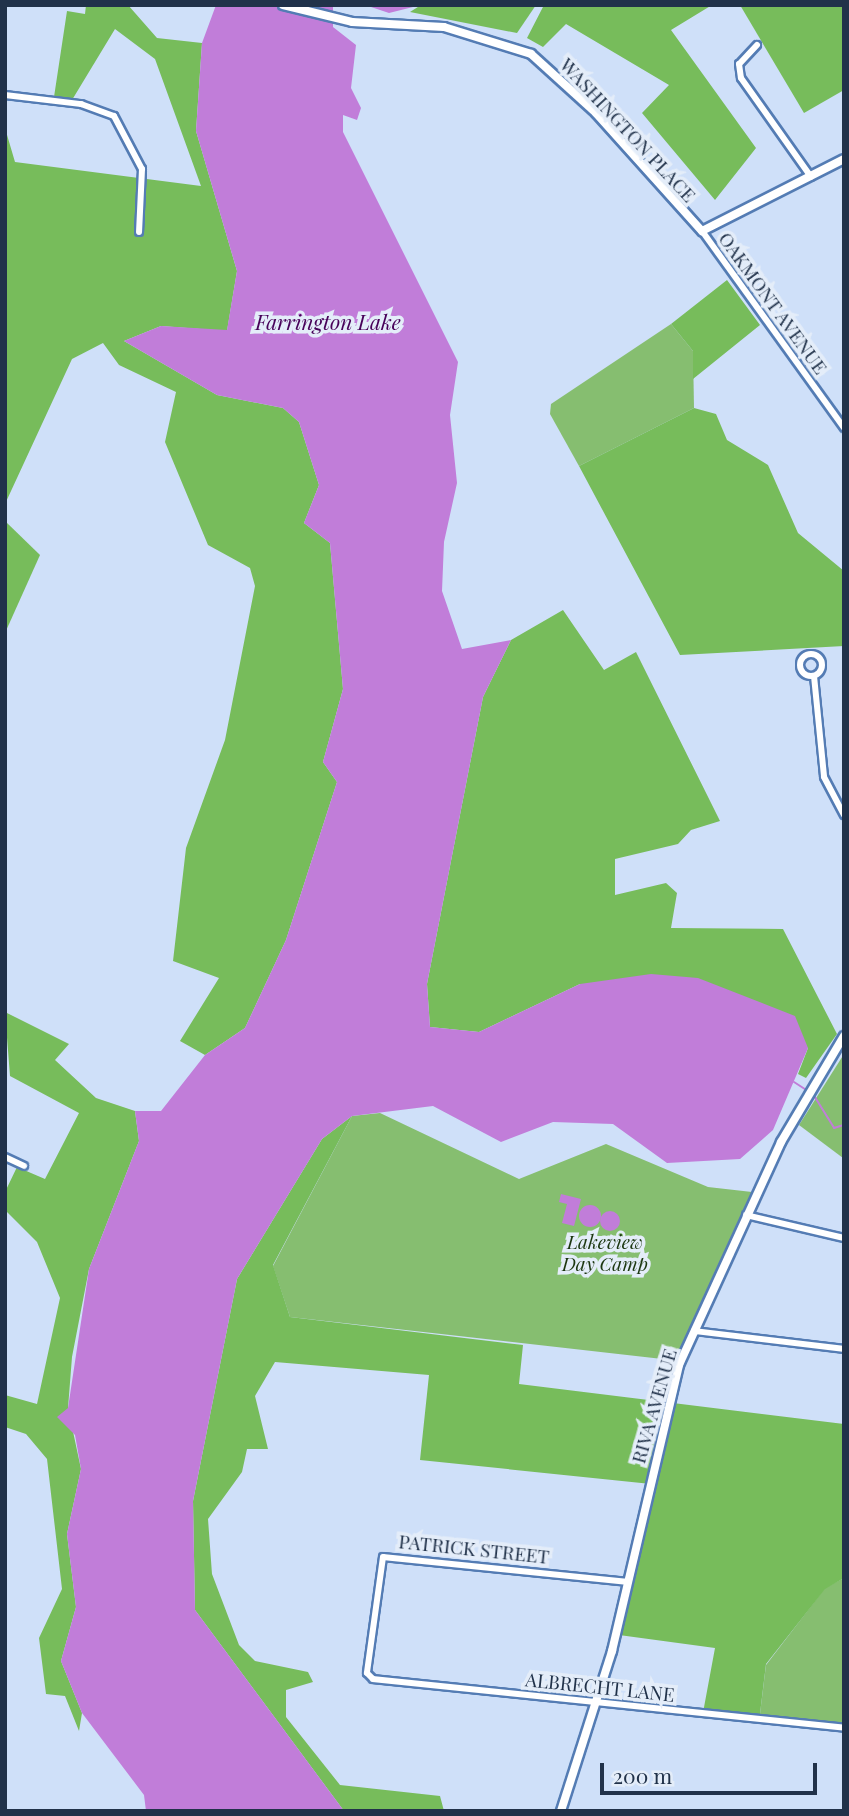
<!DOCTYPE html>
<html>
<head>
<meta charset="utf-8">
<style>
  body { margin:0 }
  #map { position:relative; width:849px; height:1816px; overflow:hidden; background:#cfe0f9; font-family:"Playfair Display",serif }
  div>[style] { position:absolute }
  .green>* { inset:0; background:#86be70 }
  .forest>* { inset:0; background:#77bc5b }
  .water>* { inset:0; background:#c17dd9 }
  .round { border-radius:50% }
  .stream>* { height:2px; margin:-1px; padding:0 1px; transform-origin:1px; border-radius:1px; background:#c17dd9 }
  .roads { filter:drop-shadow(2px 0 #547cb4) drop-shadow(-2px 0 #547cb4) drop-shadow(0 2px #547cb4) drop-shadow(0 -2px #547cb4) }
  .street>* { height:6px; margin:-3px; padding:0 3px; transform-origin:3px; border-radius:3px; background:#fff }
  .street>.ring { margin:-3px; padding:0; box-sizing:content-box; background:none; border:6px solid #fff; border-radius:50% }
  .secondary>* { height:8px; margin:-4px; padding:0 4px; transform-origin:4px; border-radius:4px; background:#fff }
  span { translate:-50% -50%; white-space:nowrap; text-align:center; line-height:1.15; -webkit-text-stroke:7px #e4edf9; paint-order:stroke }
  .street-label { font-size:19px; color:#21324a }
  .park-label { font-size:19px; color:#1c3710; font-style:italic }
  .water-label { font-size:21px; color:#470159; font-style:italic }
  .frame { position:absolute; inset:0; border:7px solid #21324a; pointer-events:none }
  .scale { position:absolute; left:600px; top:1763px; width:217px; height:32px; box-sizing:border-box; border:4px solid #21324a; border-top:0; padding-left:9px; font-size:21px; line-height:24px; white-space:nowrap; color:#21324a; -webkit-text-stroke:5px #e4edf9; paint-order:stroke }
</style>
</head>
<body>
<div id="map">
  <div class="green">
    <div style="clip-path:polygon(671px 324px,693px 351px,694px 408px,579px 466px,550px 414px,551px 404px)"></div>
    <div style="clip-path:polygon(844px 1054px,844px 1158px,843px 1158px,799px 1125px)"></div>
    <div style="clip-path:polygon(380px 1113px,519px 1179px,606px 1144px,708px 1187px,752px 1192px,680px 1361px,290px 1317px,273px 1266px,352px 1116px)"></div>
    <div style="clip-path:polygon(844px 1578px,844px 1731px,759px 1722px,766px 1665px,825px 1588px)"></div>
  </div>
  <div class="forest">
    <div style="clip-path:polygon(86px 5px,128px 5px,157px 38px,202px 43px,196px 131px,237px 271px,227px 331px,161px 326px,124px 341px,217px 395px,283px 408px,299px 422px,319px 485px,304px 523px,330px 543px,343px 689px,323px 762px,337px 782px,286px 940px,245px 1028px,205px 1055px,180px 1041px,219px 978px,173px 961px,186px 848px,225px 740px,255px 586px,250px 568px,208px 545px,165px 442px,176px 392px,119px 365px,103px 343px,72px 359px,5px 504px,5px 128px,15px 162px,201px 186px,155px 59px,115px 29px,72px 100px,54px 97px,67px 11px,85px 14px)"></div>
    <div style="clip-path:polygon(421px 5px,536px 5px,517px 33px,410px 12px)"></div>
    <div style="clip-path:polygon(544px 5px,712px 5px,671px 30px,756px 148px,715px 200px,642px 113px,669px 85px,566px 24px,543px 47px,527px 38px)"></div>
    <div style="clip-path:polygon(740px 5px,844px 5px,844px 90px,804px 113px)"></div>
    <div style="clip-path:polygon(727px 280px,760px 325px,693px 379px,693px 351px,671px 324px)"></div>
    <div style="clip-path:polygon(694px 408px,716px 414px,727px 440px,768px 465px,798px 533px,844px 571px,844px 646px,680px 655px,579px 466px)"></div>
    <div style="clip-path:polygon(5px 521px,40px 555px,5px 633px)"></div>
    <div style="clip-path:polygon(563px 610px,604px 670px,636px 652px,720px 821px,691px 830px,678px 844px,615px 859px,615px 895px,666px 883px,677px 893px,671px 928px,783px 929px,837px 1034px,806px 1078px,798px 1074px,808px 1048px,580px 984px,479px 1032px,430px 1027px,427px 984px,483px 697px,511px 640px)"></div>
    <div style="clip-path:polygon(5px 1012px,69px 1044px,55px 1060px,96px 1098px,135px 1111px,139px 1141px,89px 1269px,72px 1357px,68px 1408px,81px 1469px,67px 1534px,76px 1607px,61px 1661px,82px 1713px,79px 1731px,65px 1696px,46px 1694px,39px 1638px,62px 1589px,47px 1459px,26px 1434px,5px 1427px,5px 1395px,37px 1404px,60px 1298px,37px 1242px,5px 1210px,5px 1192px,17px 1167px,45px 1179px,79px 1113px,10px 1076px)"></div>
    <div style="clip-path:polygon(352px 1116px,273px 1265px,290px 1317px,523px 1345px,519px 1384px,844px 1424px,844px 1578px,825px 1589px,766px 1664px,759px 1722px,702px 1718px,715px 1648px,619px 1635px,651px 1484px,420px 1460px,429px 1375px,275px 1362px,255px 1396px,268px 1449px,247px 1449px,242px 1472px,208px 1519px,212px 1574px,239px 1645px,255px 1661px,308px 1672px,313px 1682px,286px 1690px,286px 1717px,340px 1785px,440px 1796px,444px 1811px,344px 1811px,195px 1610px,193px 1501px,237px 1279px,322px 1139px)"></div>
  </div>
  <div class="water">
    <div style="clip-path:polygon(216px 5px,347px 5px,333px 7px,333px 27px,356px 45px,351px 88px,361px 108px,357px 120px,343px 115px,343px 132px,458px 362px,450px 415px,457px 483px,444px 542px,442px 591px,462px 649px,511px 640px,483px 697px,427px 984px,430px 1027px,479px 1032px,580px 984px,651px 974px,698px 978px,795px 1016px,808px 1048px,773px 1130px,740px 1159px,667px 1163px,613px 1124px,553px 1122px,501px 1142px,433px 1106px,352px 1116px,322px 1139px,237px 1279px,193px 1501px,195px 1610px,344px 1811px,146px 1811px,144px 1795px,82px 1713px,61px 1661px,76px 1607px,67px 1534px,81px 1469px,75px 1435px,57px 1417px,68px 1408px,89px 1269px,139px 1141px,135px 1111px,161px 1111px,205px 1055px,245px 1028px,286px 940px,337px 782px,323px 762px,343px 689px,330px 543px,304px 523px,319px 485px,299px 422px,283px 408px,217px 395px,124px 341px,161px 326px,227px 330px,237px 271px,196px 131px,202px 43px)"></div>
    <div style="clip-path:polygon(365px 5px,421px 5px,389px 13px)"></div>
    <div style="clip-path:polygon(561px 1194px,581px 1199px,574px 1226px,562px 1223px,567px 1204px,559px 1202px)"></div>
    <div class="round" style="left:579px;top:1205px;width:22px;height:22px"></div>
    <div class="round" style="left:600px;top:1211px;width:20px;height:20px"></div>
  </div>
  <div class="stream">
    <div style="left:794px;top:1082px;width:17px;rotate:33deg"></div>
    <div style="left:813px;top:1094px;width:40px;rotate:58deg"></div>
    <div style="left:834px;top:1128px;width:10px;rotate:-17deg"></div>
  </div>
  <div class="roads">
    <div class="street">
      <div style="left:757px;top:45px;width:26px;rotate:133deg"></div>
      <div style="left:739px;top:64px;width:14px;rotate:82deg"></div>
      <div style="left:741px;top:78px;width:121px;rotate:54.7deg"></div>
      <div style="left:5px;top:95px;width:77px;rotate:6.8deg"></div>
      <div style="left:81px;top:104px;width:35px;rotate:20deg"></div>
      <div style="left:114px;top:116px;width:60px;rotate:62.2deg"></div>
      <div style="left:142px;top:169px;width:63px;rotate:92.7deg"></div>
      <div style="left:702px;top:231px;width:243px;rotate:54.2deg"></div>
      <div class="ring" style="left:800px;top:654px;width:16px;height:16px"></div>
      <div style="left:814px;top:676px;width:101px;rotate:84.3deg"></div>
      <div style="left:824px;top:777px;width:43px;rotate:62.2deg"></div>
      <div style="left:5px;top:1157px;width:21px;rotate:25deg"></div>
      <div style="left:746px;top:1215px;width:101px;rotate:13.2deg"></div>
      <div style="left:694px;top:1331px;width:151px;rotate:6.8deg"></div>
      <div style="left:628px;top:1582px;width:246px;rotate:-174.2deg"></div>
      <div style="left:383px;top:1557px;width:117px;rotate:97.9deg"></div>
      <div style="left:367px;top:1673px;width:8px;rotate:45deg"></div>
      <div style="left:373px;top:1679px;width:474px;rotate:5.9deg"></div>
    </div>
    <div class="secondary">
      <div style="left:283px;top:5px;width:71px;rotate:13.8deg"></div>
      <div style="left:352px;top:22px;width:92px;rotate:3.1deg"></div>
      <div style="left:444px;top:27px;width:91px;rotate:17.2deg"></div>
      <div style="left:531px;top:54px;width:88px;rotate:42.2deg"></div>
      <div style="left:596px;top:113px;width:159px;rotate:48.1deg"></div>
      <div style="left:702px;top:231px;width:159px;rotate:-26.9deg"></div>
      <div style="left:561px;top:1811px;width:168px;rotate:-72.3deg"></div>
      <div style="left:612px;top:1651px;width:294px;rotate:-76.8deg"></div>
      <div style="left:679px;top:1365px;width:245px;rotate:-65.4deg"></div>
      <div style="left:781px;top:1142px;width:123px;rotate:-59.3deg"></div>
    </div>
  </div>
  <div class="street-label">
    <span style="left:628px;top:130px;rotate:47deg">WASHINGTON PLACE</span>
    <span style="left:773px;top:303px;rotate:54deg">OAKMONT AVENUE</span>
    <span style="left:654px;top:1406px;rotate:-74deg">RIVA AVENUE</span>
    <span style="left:474px;top:1549px;rotate:6deg">PATRICK STREET</span>
    <span style="left:600px;top:1687px;rotate:6deg">ALBRECHT LANE</span>
  </div>
  <div class="park-label">
    <span style="left:605px;top:1253px">Lakeview<br>Day Camp</span>
  </div>
  <div class="water-label">
    <span style="left:328px;top:321px">Farrington Lake</span>
  </div>
  <div class="frame"></div>
  <div class="scale">200 m</div>
</div>
</body>
</html>
